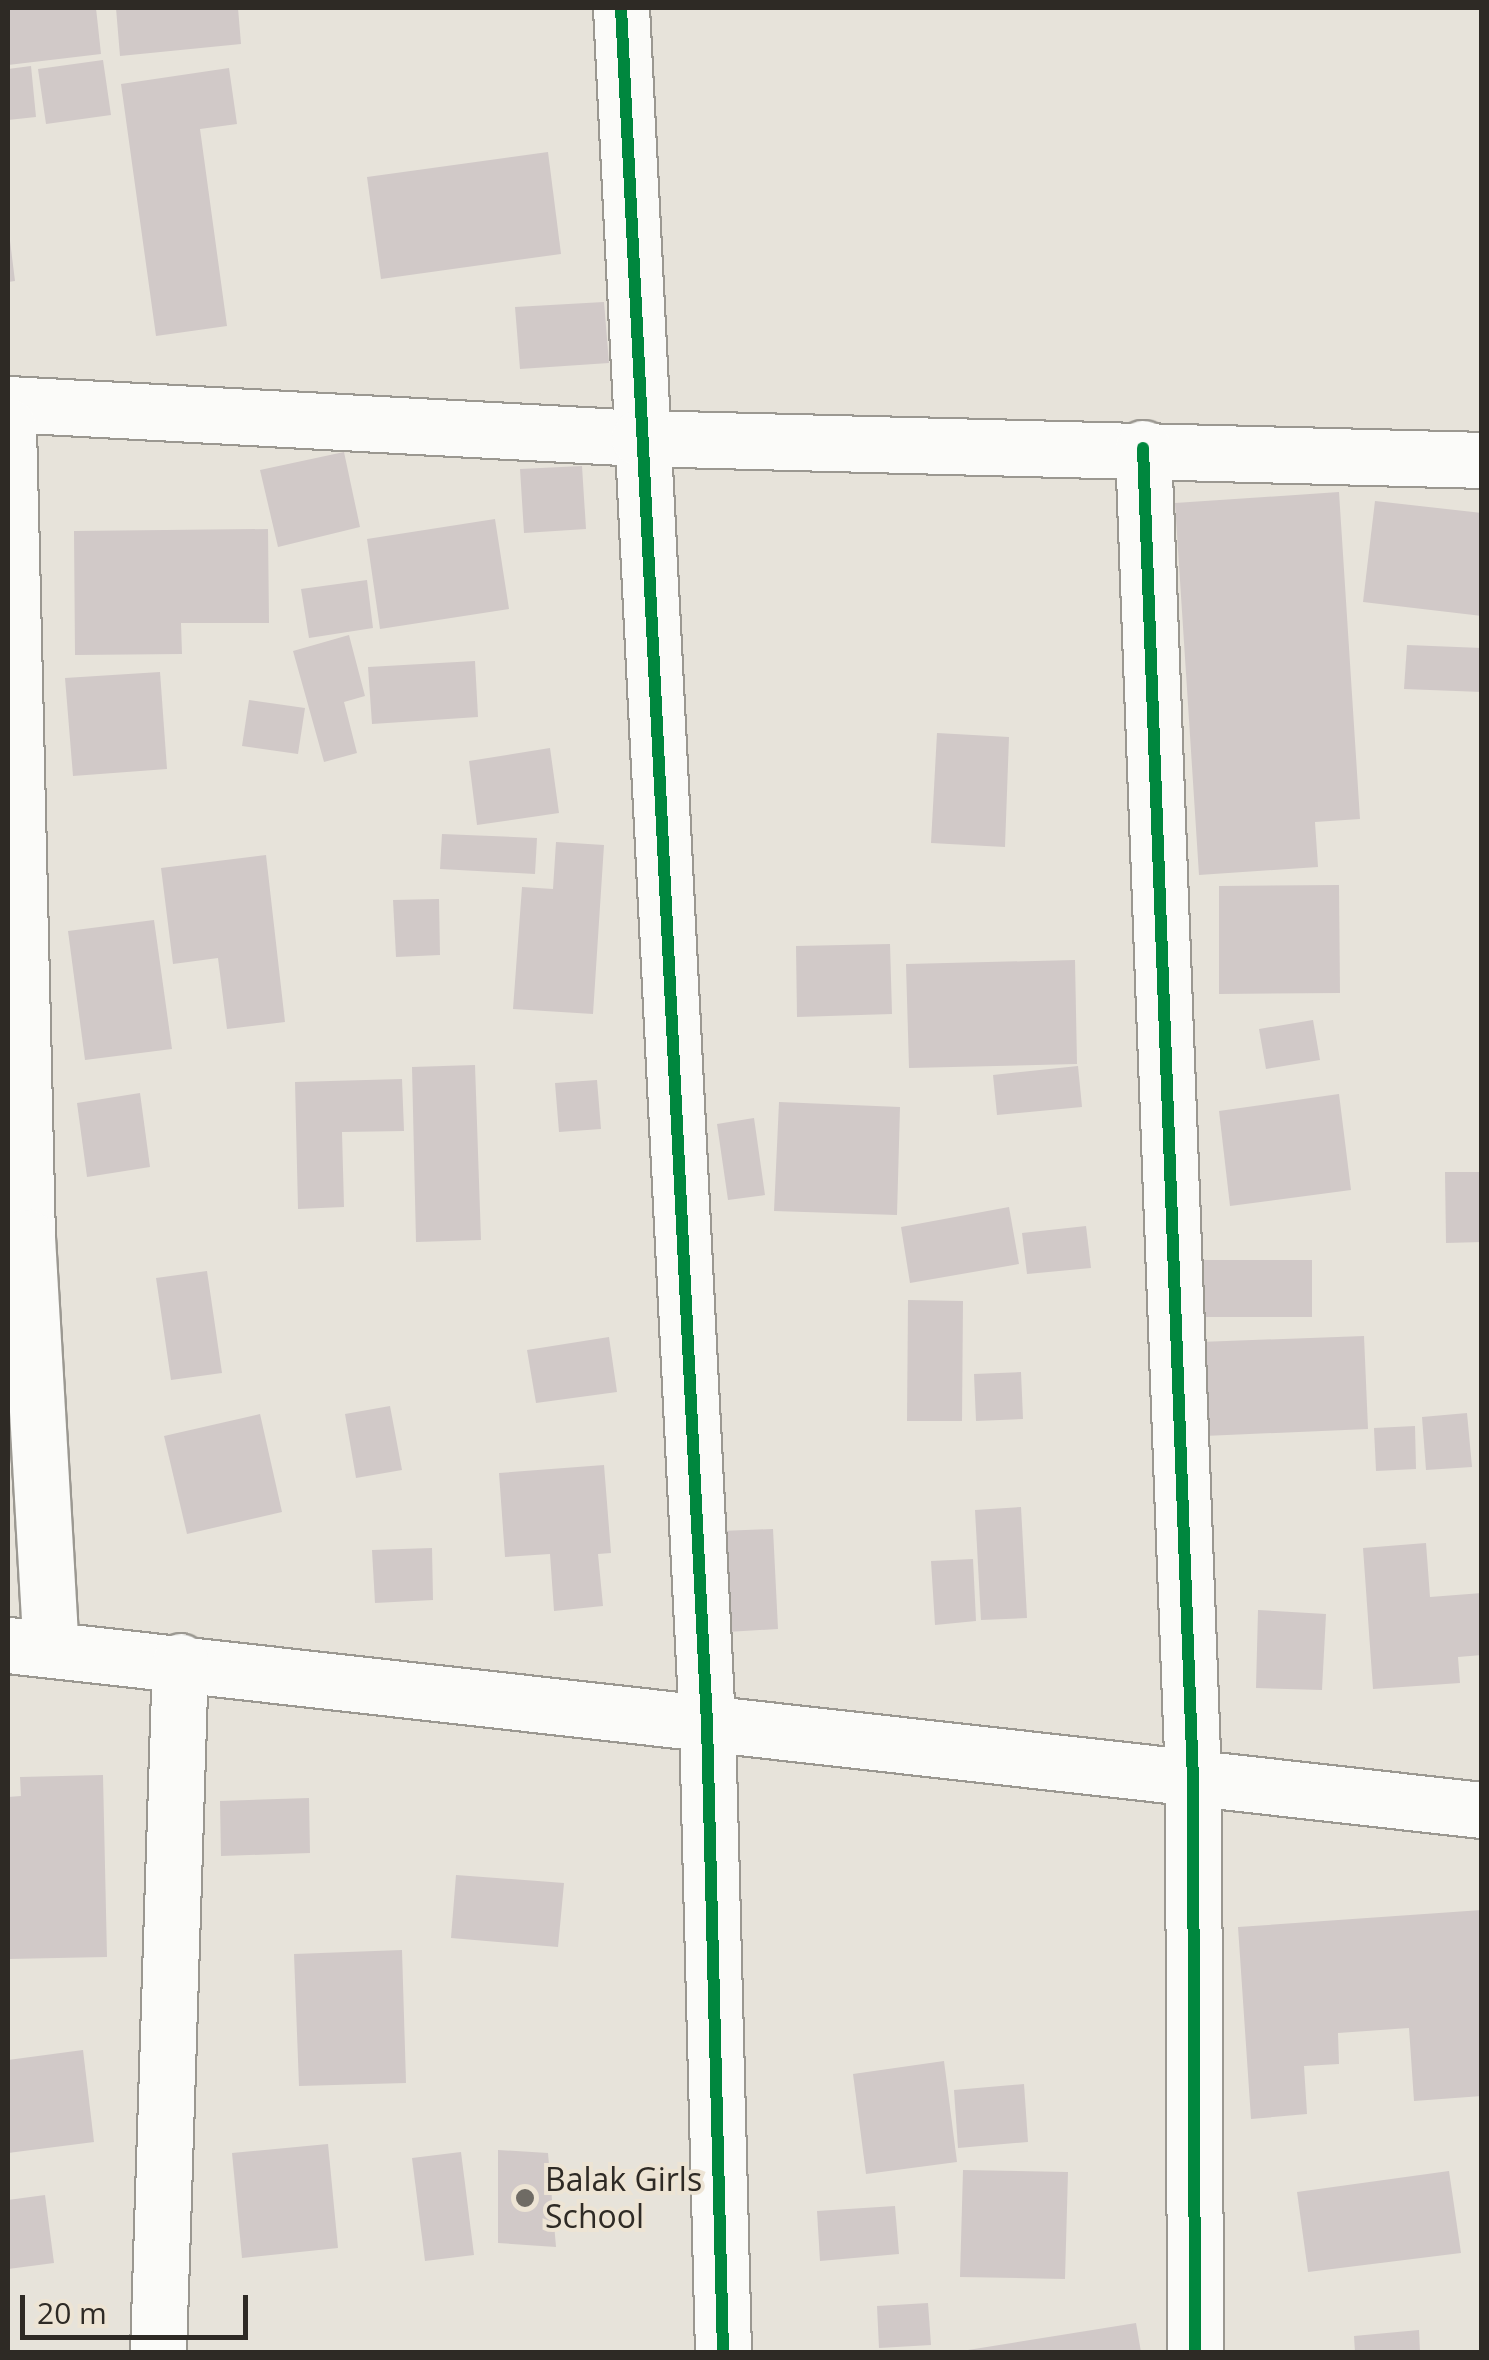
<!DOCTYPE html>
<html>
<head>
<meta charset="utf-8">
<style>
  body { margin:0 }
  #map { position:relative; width:1489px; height:2360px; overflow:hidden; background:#e7e3da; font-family:"Open Sans",sans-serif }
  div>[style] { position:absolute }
  .building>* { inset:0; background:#d1c9c8 }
  .roads { filter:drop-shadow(2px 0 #9b9891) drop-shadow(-2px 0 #9b9891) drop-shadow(0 2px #9b9891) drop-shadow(0 -2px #9b9891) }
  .minor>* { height:55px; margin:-27.5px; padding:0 27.5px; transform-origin:27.5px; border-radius:27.5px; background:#fbfbf9 }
  .cycleway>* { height:12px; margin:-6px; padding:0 6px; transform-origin:6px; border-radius:6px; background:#00873e }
  .dots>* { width:28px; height:28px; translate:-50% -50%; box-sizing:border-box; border:5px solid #ede4d4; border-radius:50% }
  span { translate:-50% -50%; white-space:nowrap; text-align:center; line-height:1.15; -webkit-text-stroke:8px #ede4d4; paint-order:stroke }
  .poi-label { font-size:32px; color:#2e2a25 }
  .left { translate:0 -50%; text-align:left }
  .frame { position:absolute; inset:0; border:10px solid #2e2a25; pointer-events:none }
  .scale { position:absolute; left:20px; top:2295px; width:228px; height:45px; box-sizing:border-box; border:5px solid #2e2a25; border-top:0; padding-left:12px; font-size:30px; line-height:35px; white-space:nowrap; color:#2e2a25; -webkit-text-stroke:8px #ede4d4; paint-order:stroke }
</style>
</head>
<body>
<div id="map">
  <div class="building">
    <div style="clip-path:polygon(8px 8px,96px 8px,101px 54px,8px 65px)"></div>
    <div style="clip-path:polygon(116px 8px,238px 8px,241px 44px,120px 56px)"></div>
    <div style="clip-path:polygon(103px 60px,111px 115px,46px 124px,38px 69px)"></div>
    <div style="clip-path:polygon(31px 66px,36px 117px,8px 120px,8px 69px)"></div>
    <div style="clip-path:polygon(229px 68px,237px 124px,200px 129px,227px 326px,156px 336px,121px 84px)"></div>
    <div style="clip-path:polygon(548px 152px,561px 254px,381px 279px,367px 177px)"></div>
    <div style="clip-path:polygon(10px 241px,15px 281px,8px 282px,8px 242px)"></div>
    <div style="clip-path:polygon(604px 302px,609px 363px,520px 369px,515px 307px)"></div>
    <div style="clip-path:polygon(344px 452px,360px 527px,278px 547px,260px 470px)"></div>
    <div style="clip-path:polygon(582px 466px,586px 529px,524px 533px,520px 469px)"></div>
    <div style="clip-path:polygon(1339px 492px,1360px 819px,1315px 822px,1318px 867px,1199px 875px,1175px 503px)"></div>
    <div style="clip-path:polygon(1375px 501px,1482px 513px,1482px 616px,1363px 602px)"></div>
    <div style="clip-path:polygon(495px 519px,509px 609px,380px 629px,367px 539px)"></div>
    <div style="clip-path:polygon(268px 529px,269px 623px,181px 623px,182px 654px,75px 655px,74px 531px)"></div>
    <div style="clip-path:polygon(367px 580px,373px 628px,309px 638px,301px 589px)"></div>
    <div style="clip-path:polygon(349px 635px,365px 696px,344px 702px,357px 753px,324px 762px,293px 651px)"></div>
    <div style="clip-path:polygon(1407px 645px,1482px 648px,1482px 692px,1404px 689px)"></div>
    <div style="clip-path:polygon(475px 661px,478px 717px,372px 724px,368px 667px)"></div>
    <div style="clip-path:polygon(160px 672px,167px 769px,73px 776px,65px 678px)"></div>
    <div style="clip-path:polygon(249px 700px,305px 708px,298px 754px,242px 746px)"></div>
    <div style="clip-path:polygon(937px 733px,1009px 737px,1005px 847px,931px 843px)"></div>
    <div style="clip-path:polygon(550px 748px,559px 813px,477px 825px,469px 761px)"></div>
    <div style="clip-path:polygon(442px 834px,537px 838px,535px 874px,440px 869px)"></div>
    <div style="clip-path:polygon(556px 842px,604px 845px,593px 1014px,513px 1009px,522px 887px,553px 889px)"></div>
    <div style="clip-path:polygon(266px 855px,285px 1022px,227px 1029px,218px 958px,173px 964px,161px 868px)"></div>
    <div style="clip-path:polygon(1339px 885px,1340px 993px,1219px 994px,1219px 886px)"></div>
    <div style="clip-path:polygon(439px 899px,440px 955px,396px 957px,393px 900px)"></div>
    <div style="clip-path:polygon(154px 920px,172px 1049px,85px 1060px,68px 931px)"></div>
    <div style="clip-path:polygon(890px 944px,892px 1014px,797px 1017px,796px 946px)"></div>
    <div style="clip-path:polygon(1075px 960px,1077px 1064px,909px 1068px,906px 964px)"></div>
    <div style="clip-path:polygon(1313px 1020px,1320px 1060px,1266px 1069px,1259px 1029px)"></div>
    <div style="clip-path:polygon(475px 1065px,481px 1240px,416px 1242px,412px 1067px)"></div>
    <div style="clip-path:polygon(1078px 1066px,1082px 1107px,997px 1115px,993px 1075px)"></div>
    <div style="clip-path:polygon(402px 1079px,404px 1131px,342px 1132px,344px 1207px,298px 1209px,295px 1082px)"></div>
    <div style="clip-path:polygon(597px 1080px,601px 1129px,559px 1132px,555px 1083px)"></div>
    <div style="clip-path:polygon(140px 1093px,150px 1167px,87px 1177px,77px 1103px)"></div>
    <div style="clip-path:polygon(1339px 1094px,1351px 1190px,1230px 1206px,1219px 1111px)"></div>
    <div style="clip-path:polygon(779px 1102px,900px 1107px,897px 1215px,774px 1211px)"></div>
    <div style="clip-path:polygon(754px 1118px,765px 1195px,728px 1200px,717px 1124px)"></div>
    <div style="clip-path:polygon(1445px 1172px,1482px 1172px,1482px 1242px,1446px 1243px)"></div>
    <div style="clip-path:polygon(1009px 1207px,1019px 1264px,910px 1283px,901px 1227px)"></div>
    <div style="clip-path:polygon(1086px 1226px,1091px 1268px,1027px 1274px,1022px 1233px)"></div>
    <div style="clip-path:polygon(1201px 1260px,1312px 1260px,1312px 1317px,1201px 1317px)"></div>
    <div style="clip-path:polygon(207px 1271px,222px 1373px,171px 1380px,156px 1278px)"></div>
    <div style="clip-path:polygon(908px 1300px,963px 1301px,962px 1421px,907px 1421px)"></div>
    <div style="clip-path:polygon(1364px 1336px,1368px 1429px,1204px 1436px,1200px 1342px)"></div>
    <div style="clip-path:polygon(609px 1337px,617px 1392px,536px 1403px,527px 1350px)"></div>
    <div style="clip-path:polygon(1021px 1372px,1023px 1419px,976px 1421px,974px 1374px)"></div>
    <div style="clip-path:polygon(390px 1406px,402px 1470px,356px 1478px,345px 1414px)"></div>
    <div style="clip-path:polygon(1467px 1413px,1472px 1467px,1426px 1470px,1422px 1417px)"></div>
    <div style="clip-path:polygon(260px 1414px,282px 1512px,187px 1534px,164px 1436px)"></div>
    <div style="clip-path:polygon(1415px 1426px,1416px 1469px,1376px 1471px,1374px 1428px)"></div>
    <div style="clip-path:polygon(604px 1465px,611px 1553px,598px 1554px,603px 1606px,554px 1611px,550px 1554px,505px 1557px,499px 1473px)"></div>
    <div style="clip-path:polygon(1021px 1507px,1027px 1618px,981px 1620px,975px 1510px)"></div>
    <div style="clip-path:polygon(773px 1529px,778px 1629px,727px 1632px,721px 1531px)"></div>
    <div style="clip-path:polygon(1426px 1543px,1430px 1597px,1482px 1593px,1482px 1655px,1458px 1657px,1460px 1683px,1373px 1689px,1363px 1548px)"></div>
    <div style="clip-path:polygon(432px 1548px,433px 1600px,375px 1603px,372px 1550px)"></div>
    <div style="clip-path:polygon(973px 1559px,976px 1621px,935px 1625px,931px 1561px)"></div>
    <div style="clip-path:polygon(1258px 1610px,1326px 1614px,1322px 1690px,1256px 1688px)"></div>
    <div style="clip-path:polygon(103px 1775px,107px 1957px,8px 1959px,8px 1797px,21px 1796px,20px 1777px)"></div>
    <div style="clip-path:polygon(309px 1798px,310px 1853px,221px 1856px,220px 1801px)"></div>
    <div style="clip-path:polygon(456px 1875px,564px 1883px,558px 1947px,451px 1938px)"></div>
    <div style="clip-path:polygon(1482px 1910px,1482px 2096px,1414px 2101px,1409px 2028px,1338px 2033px,1339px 2064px,1304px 2066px,1307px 2114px,1251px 2119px,1238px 1927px)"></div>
    <div style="clip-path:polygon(402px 1950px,406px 2083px,299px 2086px,294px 1954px)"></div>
    <div style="clip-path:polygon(83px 2050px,94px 2142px,8px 2153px,8px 2060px)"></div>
    <div style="clip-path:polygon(944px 2061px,957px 2162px,866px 2174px,853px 2074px)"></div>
    <div style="clip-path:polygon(1024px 2084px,1028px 2142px,958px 2148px,954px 2090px)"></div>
    <div style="clip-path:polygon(328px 2144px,338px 2248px,242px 2258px,232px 2153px)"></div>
    <div style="clip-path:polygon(498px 2150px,548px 2153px,556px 2247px,498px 2243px)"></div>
    <div style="clip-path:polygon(461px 2152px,474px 2255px,425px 2261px,412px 2158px)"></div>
    <div style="clip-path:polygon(963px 2170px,1068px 2172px,1065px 2279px,960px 2277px)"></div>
    <div style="clip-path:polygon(1449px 2171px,1461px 2253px,1308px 2272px,1297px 2192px)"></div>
    <div style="clip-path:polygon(45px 2195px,54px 2263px,8px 2269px,8px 2200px)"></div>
    <div style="clip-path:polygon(895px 2206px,899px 2254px,820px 2261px,817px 2211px)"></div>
    <div style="clip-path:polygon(928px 2303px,931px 2345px,879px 2348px,877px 2306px)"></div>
    <div style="clip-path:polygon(1136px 2323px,1141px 2352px,968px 2352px,968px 2350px)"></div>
    <div style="clip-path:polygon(1419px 2330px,1420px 2352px,1355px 2352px,1354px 2336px)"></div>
  </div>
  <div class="roads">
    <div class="minor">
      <div style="left:621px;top:8px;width:1718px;rotate:87.13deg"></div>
      <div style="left:707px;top:1724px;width:628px;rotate:88.54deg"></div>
      <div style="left:8px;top:404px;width:632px;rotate:3.08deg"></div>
      <div style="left:639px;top:438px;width:843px;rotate:1.49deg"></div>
      <div style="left:8px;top:426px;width:811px;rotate:88.66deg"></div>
      <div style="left:27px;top:1237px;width:412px;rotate:86.7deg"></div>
      <div style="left:1143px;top:448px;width:1335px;rotate:87.85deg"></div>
      <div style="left:1193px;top:1782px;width:570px;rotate:89.8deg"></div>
      <div style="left:8px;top:1645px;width:1483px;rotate:6.39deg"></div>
      <div style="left:158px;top:2352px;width:691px;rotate:-88.18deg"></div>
    </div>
  </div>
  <div class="cycleway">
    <div style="left:621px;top:8px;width:1718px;rotate:87.13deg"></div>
    <div style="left:707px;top:1724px;width:628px;rotate:88.54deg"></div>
    <div style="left:1143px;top:448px;width:1335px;rotate:87.85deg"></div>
    <div style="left:1193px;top:1782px;width:570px;rotate:89.8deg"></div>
  </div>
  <div class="dots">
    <div style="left:525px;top:2198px;background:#6f6b64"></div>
  </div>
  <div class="poi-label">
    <span class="left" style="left:545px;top:2198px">Balak Girls<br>School</span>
  </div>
  <div class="frame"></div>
  <div class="scale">20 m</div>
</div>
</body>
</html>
